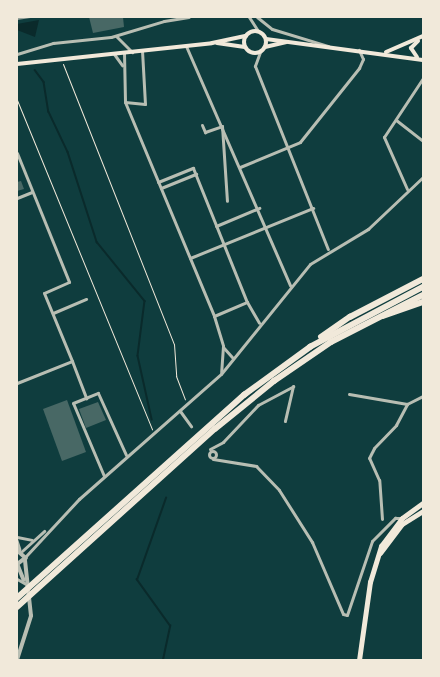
<!DOCTYPE html>
<html>
<head>
<meta charset="utf-8">
<style>
  body { margin:0 }
  #map { position:relative; width:440px; height:677px; overflow:hidden; background:#0f3d3e; font-family:Signika,sans-serif }
  div>[style] { position:absolute }
  .water>* { inset:0; background:#0a2a2b }
  .stream>* { height:1.5px; margin:-0.75px; padding:0 0.75px; transform-origin:0.75px; border-radius:0.75px; background:#0a2a2b }
  .building>* { inset:0; background:#486865 }
  .path>* { height:1px; margin:-0.5px; padding:0 0.5px; transform-origin:0.5px; border-radius:0.5px; background:#f1e9da }
  .minor>* { height:3px; margin:-1.5px; padding:0 1.5px; transform-origin:1.5px; border-radius:1.5px; background:#b8beb3 }
  .minor>.ring { margin:-1.5px; padding:0; box-sizing:content-box; background:none; border:3px solid #b8beb3; border-radius:50% }
  .tertiary>* { height:3.5px; margin:-1.75px; padding:0 1.75px; transform-origin:1.75px; border-radius:1.75px; background:#b8beb3 }
  .secondary>* { height:4px; margin:-2px; padding:0 2px; transform-origin:2px; border-radius:2px; background:#f1e9da }
  .secondary>.ring { margin:-2px; padding:0; box-sizing:content-box; background:none; border:4px solid #f1e9da; border-radius:50% }
  .trunk>* { height:5px; margin:-2.5px; padding:0 2.5px; transform-origin:2.5px; border-radius:2.5px; background:#f1e9da }
  .motorway>* { height:5.5px; margin:-2.75px; padding:0 2.75px; transform-origin:2.75px; border-radius:2.75px; background:#f1e9da }
  .rail>* { height:1.5px; margin:-0.75px; padding:0 0.75px; transform-origin:0.75px; border-radius:0.75px; background:#97a49c }
  span { translate:-50% -50%; white-space:nowrap; text-align:center; line-height:1.15; -webkit-text-stroke:3px #f1e9da; paint-order:stroke }
  .frame { position:absolute; inset:0; border:18px solid #f1e9da; pointer-events:none }
</style>
</head>
<body>
<div id="map">
  <div class="water">
    <div style="clip-path:polygon(39px 20px,35px 37px,17px 30px,17px 24px)"></div>
  </div>
  <div class="stream">
    <div style="left:35px;top:70px;width:15px;rotate:53deg"></div>
    <div style="left:44px;top:82px;width:30px;rotate:81deg"></div>
    <div style="left:49px;top:112px;width:44px;rotate:64.6deg"></div>
    <div style="left:68px;top:152px;width:95px;rotate:72.1deg"></div>
    <div style="left:97px;top:242px;width:76px;rotate:50.9deg"></div>
    <div style="left:145px;top:301px;width:55px;rotate:97.3deg"></div>
    <div style="left:138px;top:356px;width:65px;rotate:77.5deg"></div>
    <div style="left:163px;top:660px;width:35px;rotate:-78deg"></div>
    <div style="left:170px;top:626px;width:57px;rotate:-125.7deg"></div>
    <div style="left:137px;top:580px;width:87px;rotate:-70.5deg"></div>
  </div>
  <div class="building">
    <div style="clip-path:polygon(89px 17px,123px 17px,124px 27px,93px 33px)"></div>
    <div style="clip-path:polygon(21px 181px,24px 189px,17px 191px,17px 182px)"></div>
    <div style="clip-path:polygon(67px 400px,86px 452px,62px 461px,43px 409px)"></div>
    <div style="clip-path:polygon(98px 402px,106px 420px,86px 428px,79px 409px)"></div>
  </div>
  <div class="path">
    <div style="left:63px;top:64px;width:301px;rotate:68.4deg"></div>
    <div style="left:174px;top:344px;width:32px;rotate:86deg"></div>
    <div style="left:176px;top:376px;width:25px;rotate:69deg"></div>
    <div style="left:17px;top:100px;width:356px;rotate:67.7deg"></div>
  </div>
  <div class="minor">
    <div style="left:249px;top:17px;width:17px;rotate:57deg"></div>
    <div style="left:257px;top:17px;width:19px;rotate:39deg"></div>
    <div style="left:272px;top:29px;width:59px;rotate:16.9deg"></div>
    <div style="left:116px;top:36px;width:23px;rotate:45deg"></div>
    <div style="left:186px;top:46px;width:261px;rotate:66.5deg"></div>
    <div style="left:260px;top:52px;width:15px;rotate:110deg"></div>
    <div style="left:255px;top:66px;width:197px;rotate:68.3deg"></div>
    <div style="left:124px;top:53px;width:49px;rotate:88.8deg"></div>
    <div style="left:125px;top:102px;width:232px;rotate:67.4deg"></div>
    <div style="left:214px;top:316px;width:31px;rotate:73deg"></div>
    <div style="left:223px;top:346px;width:26px;rotate:94deg"></div>
    <div style="left:17px;top:54px;width:38px;rotate:-17deg"></div>
    <div style="left:53px;top:43px;width:58px;rotate:-5.9deg"></div>
    <div style="left:111px;top:37px;width:55px;rotate:-16.8deg"></div>
    <div style="left:164px;top:21px;width:25px;rotate:-9deg"></div>
    <div style="left:114px;top:54px;width:14px;rotate:54deg"></div>
    <div style="left:125px;top:102px;width:20px;rotate:6deg"></div>
    <div style="left:145px;top:104px;width:53px;rotate:-93.2deg"></div>
    <div style="left:396px;top:120px;width:34px;rotate:38deg"></div>
    <div style="left:202px;top:125px;width:8px;rotate:67deg"></div>
    <div style="left:205px;top:132px;width:18px;rotate:-19deg"></div>
    <div style="left:222px;top:126px;width:75px;rotate:86.2deg"></div>
    <div style="left:17px;top:153px;width:139px;rotate:68deg"></div>
    <div style="left:69px;top:282px;width:27px;rotate:156deg"></div>
    <div style="left:44px;top:293px;width:74px;rotate:67.6deg"></div>
    <div style="left:240px;top:167px;width:65px;rotate:-22.6deg"></div>
    <div style="left:300px;top:142px;width:95px;rotate:-51.4deg"></div>
    <div style="left:359px;top:68px;width:10px;rotate:-66deg"></div>
    <div style="left:363px;top:59px;width:10px;rotate:-114deg"></div>
    <div style="left:158px;top:182px;width:38px;rotate:-22deg"></div>
    <div style="left:193px;top:168px;width:144px;rotate:68.1deg"></div>
    <div style="left:247px;top:302px;width:24px;rotate:60deg"></div>
    <div style="left:161px;top:188px;width:38px;rotate:-22deg"></div>
    <div style="left:407px;top:189px;width:57px;rotate:-113.9deg"></div>
    <div style="left:384px;top:137px;width:71px;rotate:-56.5deg"></div>
    <div style="left:17px;top:198px;width:16px;rotate:-22deg"></div>
    <div style="left:216px;top:226px;width:47px;rotate:-22.7deg"></div>
    <div style="left:190px;top:258px;width:133px;rotate:-22.1deg"></div>
    <div style="left:53px;top:313px;width:36px;rotate:-23deg"></div>
    <div style="left:214px;top:316px;width:36px;rotate:-23deg"></div>
    <div style="left:223px;top:347px;width:15px;rotate:48deg"></div>
    <div style="left:17px;top:383px;width:59px;rotate:-21.8deg"></div>
    <div style="left:72px;top:361px;width:40px;rotate:69deg"></div>
    <div style="left:349px;top:394px;width:59px;rotate:9.8deg"></div>
    <div style="left:180px;top:411px;width:19px;rotate:54deg"></div>
    <div style="left:210px;top:449px;width:15px;rotate:-28deg"></div>
    <div style="left:223px;top:442px;width:51px;rotate:-46.6deg"></div>
    <div style="left:258px;top:405px;width:40px;rotate:-28deg"></div>
    <div style="left:293px;top:386px;width:36px;rotate:103deg"></div>
    <div class="ring" style="left:209.5px;top:451.5px;width:4px;height:4px"></div>
    <div style="left:213px;top:459px;width:44px;rotate:9.2deg"></div>
    <div style="left:256px;top:466px;width:33px;rotate:46deg"></div>
    <div style="left:279px;top:490px;width:62px;rotate:57.6deg"></div>
    <div style="left:312px;top:542px;width:78px;rotate:66.7deg"></div>
    <div style="left:343px;top:614px;width:4px;rotate:14deg"></div>
    <div style="left:347px;top:615px;width:78px;rotate:-71.3deg"></div>
    <div style="left:372px;top:541px;width:33px;rotate:-45deg"></div>
    <div style="left:395px;top:518px;width:7px"></div>
    <div style="left:104px;top:476px;width:79px;rotate:-113deg"></div>
    <div style="left:73px;top:403px;width:27px;rotate:-22deg"></div>
    <div style="left:98px;top:393px;width:68px;rotate:65.7deg"></div>
    <div style="left:382px;top:519px;width:39px;rotate:-94deg"></div>
    <div style="left:379px;top:480px;width:24px;rotate:-114deg"></div>
    <div style="left:369px;top:458px;width:11px;rotate:-63deg"></div>
    <div style="left:374px;top:448px;width:32px;rotate:-46deg"></div>
    <div style="left:396px;top:425px;width:24px;rotate:-62deg"></div>
    <div style="left:407px;top:404px;width:18px;rotate:-27deg"></div>
    <div style="left:17px;top:537px;width:15px;rotate:11deg"></div>
    <div style="left:22px;top:551px;width:30px;rotate:-42deg"></div>
    <div style="left:26px;top:556px;width:78px;rotate:-47.1deg"></div>
    <div style="left:79px;top:499px;width:189px;rotate:-41.4deg"></div>
    <div style="left:221px;top:374px;width:141px;rotate:-51deg"></div>
    <div style="left:310px;top:264px;width:68px;rotate:-31.1deg"></div>
    <div style="left:368px;top:229px;width:76px;rotate:-43.4deg"></div>
    <div style="left:17px;top:579px;width:10px;rotate:29deg"></div>
  </div>
  <div class="tertiary">
    <div style="left:17px;top:541px;width:9px;rotate:72deg"></div>
    <div style="left:17px;top:550px;width:12px;rotate:42deg"></div>
    <div style="left:26px;top:558px;width:11px;rotate:142deg"></div>
    <div style="left:18px;top:565px;width:16px;rotate:68deg"></div>
    <div style="left:17px;top:660px;width:46px;rotate:-72.3deg"></div>
    <div style="left:31px;top:616px;width:55px;rotate:-96.2deg"></div>
  </div>
  <div class="secondary">
    <div class="ring" style="left:244px;top:31px;width:18px;height:18px"></div>
    <div style="left:266px;top:39px;width:158px;rotate:7.6deg"></div>
    <div style="left:217px;top:43px;width:28px;rotate:8deg"></div>
    <div style="left:265px;top:47px;width:22px;rotate:-13deg"></div>
    <div style="left:386px;top:52px;width:40px;rotate:-23.4deg"></div>
    <div style="left:417px;top:57px;width:11px;rotate:-124deg"></div>
    <div style="left:411px;top:48px;width:10px;rotate:-45deg"></div>
    <div style="left:17px;top:64px;width:196px;rotate:-6.1deg"></div>
    <div style="left:212px;top:43px;width:35px;rotate:-12deg"></div>
  </div>
  <div class="trunk">
    <div style="left:380px;top:553px;width:36px;rotate:-53deg"></div>
    <div style="left:402px;top:524px;width:25px;rotate:-32deg"></div>
    <div style="left:359px;top:660px;width:79px;rotate:-82deg"></div>
    <div style="left:370px;top:582px;width:38px;rotate:-73deg"></div>
    <div style="left:381px;top:546px;width:35px;rotate:-53deg"></div>
    <div style="left:402px;top:518px;width:26px;rotate:-36deg"></div>
  </div>
  <div class="motorway">
    <div style="left:383px;top:316px;width:42px;rotate:-19.3deg"></div>
    <div style="left:321px;top:337px;width:35px;rotate:-35deg"></div>
    <div style="left:350px;top:317px;width:82px;rotate:-27.5deg"></div>
    <div style="left:17px;top:598px;width:305px;rotate:-41.8deg"></div>
    <div style="left:244px;top:395px;width:82px;rotate:-36deg"></div>
    <div style="left:310px;top:347px;width:128px;rotate:-28deg"></div>
    <div style="left:17px;top:607px;width:266px;rotate:-42deg"></div>
    <div style="left:215px;top:429px;width:76px;rotate:-39.1deg"></div>
    <div style="left:274px;top:381px;width:69px;rotate:-34.4deg"></div>
    <div style="left:331px;top:342px;width:103px;rotate:-27.1deg"></div>
  </div>
  <div class="rail">
    <div style="left:17px;top:19px;width:15px;rotate:-8deg"></div>
  </div>
  <div class="frame"></div>
</div>
</body>
</html>
